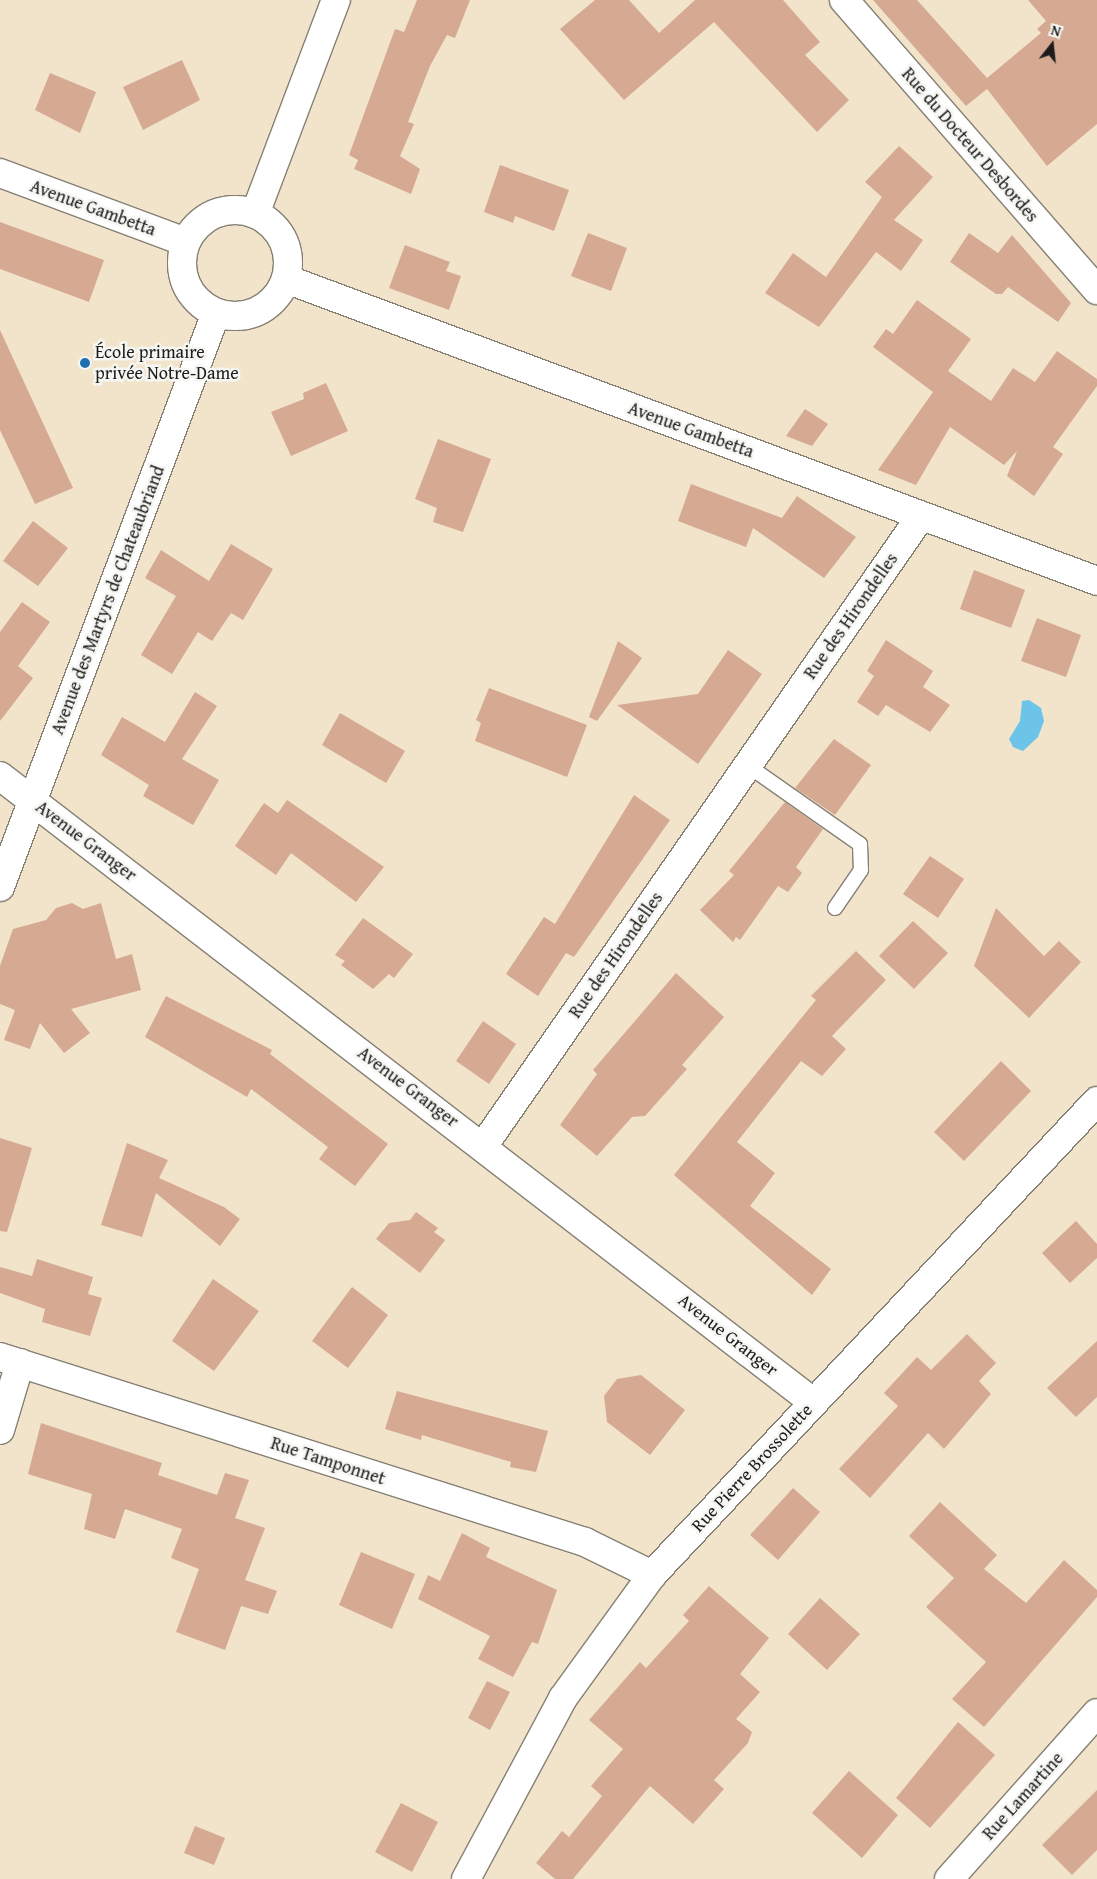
<!DOCTYPE html>
<html>
<head>
<meta charset="utf-8">
<style>
  body { margin:0 }
  #map { position:relative; width:1097px; height:1879px; overflow:hidden; background:#f1e4cb; font-family:"Gentium Book Plus",serif }
  div>[style] { position:absolute }
  .water>* { inset:0; background:#6cc4e9 }
  .building>* { inset:0; background:#d6a993 }
  .roads { filter:drop-shadow(1px 0 #868074) drop-shadow(-1px 0 #868074) drop-shadow(0 1px #868074) drop-shadow(0 -1px #868074) }
  .service>* { height:14px; margin:-7px; padding:0 7px; transform-origin:7px; border-radius:7px; background:#fff }
  .minor>* { height:28px; margin:-14px; padding:0 14px; transform-origin:14px; border-radius:14px; background:#fff }
  .minor>.ring { margin:-14px; padding:0; box-sizing:content-box; background:none; border:28px solid #fff; border-radius:50% }
  .tertiary>* { height:28px; margin:-14px; padding:0 14px; transform-origin:14px; border-radius:14px; background:#fff }
  .dots>* { width:14px; height:14px; translate:-50% -50%; box-sizing:border-box; border:2px solid #f6f6f2; border-radius:50% }
  span { translate:-50% -50%; white-space:nowrap; text-align:center; line-height:1.15; -webkit-text-stroke:5px #f6f6f2; paint-order:stroke }
  .street-label { font-size:18px; color:#1c1c1c }
  .poi-label { font-size:18px; color:#1c1c1c }
  .left { translate:0 -50%; text-align:left }
  .north { position:absolute; left:1027px; top:20px; width:50px; height:50px; -webkit-text-stroke:4px #f6f6f2; paint-order:stroke; rotate:16deg; font-size:14px; font-weight:700; line-height:20px; text-align:center; color:#1c1c1c }
  .north::after { content:''; display:block; margin:auto; width:18px; height:22px; background:#1c1c1c; clip-path:polygon(50% 0,100% 100%,50% 72%,0 100%) }
</style>
</head>
<body>
<div id="map">
  <div class="water">
    <div style="clip-path:polygon(1029px 700px,1041px 708px,1044px 721px,1038px 737px,1023px 751px,1013px 747px,1009px 739px,1020px 721px,1022px 701px)"></div>
  </div>
  <div class="building">
    <div style="clip-path:polygon(417px 0,470px 0,455px 38px,447px 35px,430px 66px,408px 122px,414px 124px,400px 156px,420px 169px,411px 194px,354px 169px,358px 160px,349px 155px,395px 29px,404px 32px)"></div>
    <div style="clip-path:polygon(595px 0,629px 0,659px 33px,695px 0,783px 0,820px 42px,805px 55px,849px 100px,817px 132px,714px 22px,624px 100px,560px 29px)"></div>
    <div style="clip-path:polygon(873px 0,917px 0,987px 78px,1041px 33px,1037px 29px,1046px 21px,1028px 0,1097px 0,1097px 124px,1047px 166px,987px 89px,966px 106px)"></div>
    <div style="clip-path:polygon(182px 60px,200px 100px,143px 130px,123px 87px)"></div>
    <div style="clip-path:polygon(50px 73px,96px 92px,80px 133px,35px 110px)"></div>
    <div style="clip-path:polygon(899px 146px,933px 177px,894px 220px,923px 240px,901px 271px,876px 252px,819px 327px,765px 293px,793px 253px,826px 277px,882px 197px,865px 182px)"></div>
    <div style="clip-path:polygon(500px 165px,569px 190px,554px 231px,515px 216px,513px 223px,484px 212px)"></div>
    <div style="clip-path:polygon(0 222px,104px 260px,89px 302px,0 269px)"></div>
    <div style="clip-path:polygon(588px 233px,627px 248px,611px 291px,571px 276px)"></div>
    <div style="clip-path:polygon(969px 233px,998px 253px,1012px 235px,1071px 303px,1058px 322px,1008px 287px,1002px 294px,996px 294px,950px 262px)"></div>
    <div style="clip-path:polygon(405px 245px,450px 262px,446px 271px,461px 276px,449px 310px,389px 288px)"></div>
    <div style="clip-path:polygon(917px 300px,971px 339px,948px 371px,991px 401px,1013px 368px,1035px 382px,1057px 351px,1097px 379px,1097px 386px,1053px 447px,1063px 454px,1034px 496px,1007px 476px,1017px 451px,1004px 465px,950px 427px,916px 485px,878px 470px,933px 392px,873px 347px,886px 329px,893px 334px)"></div>
    <div style="clip-path:polygon(0 330px,73px 488px,35px 504px,0 430px)"></div>
    <div style="clip-path:polygon(326px 383px,348px 431px,291px 456px,271px 412px,304px 399px,303px 393px)"></div>
    <div style="clip-path:polygon(805px 409px,828px 424px,812px 446px,786px 436px)"></div>
    <div style="clip-path:polygon(438px 439px,491px 459px,463px 532px,433px 522px,437px 508px,415px 499px)"></div>
    <div style="clip-path:polygon(691px 484px,782px 518px,797px 496px,856px 537px,824px 578px,753px 528px,746px 547px,678px 521px)"></div>
    <div style="clip-path:polygon(33px 521px,68px 548px,38px 586px,3px 561px)"></div>
    <div style="clip-path:polygon(231px 544px,273px 569px,243px 620px,231px 613px,212px 641px,198px 632px,172px 674px,141px 655px,176px 596px,145px 578px,161px 550px,209px 581px)"></div>
    <div style="clip-path:polygon(974px 570px,1025px 590px,1011px 628px,960px 609px)"></div>
    <div style="clip-path:polygon(22px 602px,50px 622px,18px 666px,33px 678px,0 721px,0 632px)"></div>
    <div style="clip-path:polygon(1037px 618px,1081px 635px,1066px 677px,1021px 661px)"></div>
    <div style="clip-path:polygon(886px 640px,933px 671px,923px 687px,950px 705px,930px 732px,886px 705px,878px 716px,857px 702px,874px 676px,867px 671px)"></div>
    <div style="clip-path:polygon(618px 641px,642px 658px,597px 721px,589px 717px)"></div>
    <div style="clip-path:polygon(728px 650px,762px 674px,698px 764px,617px 705px,698px 694px)"></div>
    <div style="clip-path:polygon(489px 688px,587px 725px,567px 777px,475px 741px,481px 723px,476px 720px)"></div>
    <div style="clip-path:polygon(195px 692px,217px 706px,182px 759px,219px 780px,193px 825px,143px 796px,149px 785px,101px 755px,122px 717px,165px 742px)"></div>
    <div style="clip-path:polygon(340px 713px,405px 751px,386px 783px,322px 745px)"></div>
    <div style="clip-path:polygon(834px 739px,871px 765px,835px 815px,795px 788px)"></div>
    <div style="clip-path:polygon(634px 795px,670px 820px,574px 957px,566px 953px,538px 996px,506px 974px,544px 917px,555px 924px)"></div>
    <div style="clip-path:polygon(287px 800px,384px 867px,356px 902px,291px 853px,276px 875px,235px 846px,264px 803px,278px 813px)"></div>
    <div style="clip-path:polygon(785px 802px,823px 829px,796px 867px,802px 873px,788px 892px,778px 886px,740px 940px,736px 937px,733px 942px,700px 910px,734px 875px,729px 871px)"></div>
    <div style="clip-path:polygon(930px 856px,964px 879px,938px 918px,903px 894px)"></div>
    <div style="clip-path:polygon(72px 903px,83px 909px,101px 903px,116px 959px,132px 954px,141px 990px,71px 1009px,90px 1033px,64px 1053px,40px 1023px,30px 1049px,4px 1040px,15px 1010px,0 1004px,0 966px,13px 929px,46px 920px,56px 908px)"></div>
    <div style="clip-path:polygon(996px 908px,1044px 956px,1059px 941px,1081px 962px,1029px 1018px,974px 966px)"></div>
    <div style="clip-path:polygon(363px 918px,413px 954px,394px 978px,389px 974px,373px 989px,341px 965px,345px 961px,335px 955px)"></div>
    <div style="clip-path:polygon(913px 921px,948px 953px,914px 989px,879px 956px)"></div>
    <div style="clip-path:polygon(856px 951px,886px 980px,832px 1036px,846px 1049px,822px 1076px,801px 1061px,737px 1142px,775px 1173px,750px 1206px,831px 1269px,812px 1295px,674px 1175px,816px 1000px,811px 996px)"></div>
    <div style="clip-path:polygon(676px 973px,724px 1017px,682px 1065px,687px 1069px,645px 1116px,632px 1117px,597px 1156px,560px 1125px,597px 1074px,593px 1070px)"></div>
    <div style="clip-path:polygon(166px 996px,272px 1050px,270px 1054px,388px 1144px,355px 1186px,319px 1159px,328px 1147px,251px 1089px,247px 1097px,145px 1037px)"></div>
    <div style="clip-path:polygon(483px 1021px,516px 1044px,489px 1084px,456px 1061px)"></div>
    <div style="clip-path:polygon(1001px 1061px,1031px 1091px,964px 1161px,934px 1132px)"></div>
    <div style="clip-path:polygon(0 1138px,32px 1148px,7px 1232px,0 1231px)"></div>
    <div style="clip-path:polygon(127px 1143px,168px 1160px,159px 1178px,224px 1207px,240px 1219px,220px 1246px,156px 1193px,142px 1237px,101px 1225px)"></div>
    <div style="clip-path:polygon(416px 1212px,438px 1228px,434px 1232px,445px 1240px,420px 1273px,376px 1239px,389px 1223px,410px 1220px)"></div>
    <div style="clip-path:polygon(1076px 1221px,1097px 1244px,1097px 1258px,1070px 1283px,1042px 1253px)"></div>
    <div style="clip-path:polygon(37px 1259px,93px 1277px,88px 1294px,102px 1298px,90px 1336px,42px 1322px,45px 1309px,0 1293px,0 1267px,32px 1276px)"></div>
    <div style="clip-path:polygon(213px 1279px,259px 1311px,214px 1371px,172px 1341px)"></div>
    <div style="clip-path:polygon(352px 1287px,388px 1315px,348px 1368px,312px 1341px)"></div>
    <div style="clip-path:polygon(967px 1334px,996px 1363px,979px 1381px,991px 1394px,944px 1449px,928px 1433px,870px 1498px,839px 1469px,898px 1406px,884px 1393px,917px 1357px,931px 1370px)"></div>
    <div style="clip-path:polygon(1097px 1341px,1097px 1397px,1076px 1417px,1047px 1388px)"></div>
    <div style="clip-path:polygon(641px 1375px,685px 1410px,650px 1455px,607px 1422px,604px 1396px,617px 1379px)"></div>
    <div style="clip-path:polygon(397px 1391px,548px 1431px,536px 1472px,510px 1467px,511px 1462px,422px 1435px,421px 1440px,385px 1429px)"></div>
    <div style="clip-path:polygon(41px 1423px,162px 1463px,158px 1475px,217px 1495px,225px 1473px,249px 1480px,235px 1518px,265px 1528px,245px 1580px,277px 1591px,268px 1614px,241px 1606px,225px 1650px,176px 1632px,199px 1569px,171px 1558px,182px 1529px,125px 1509px,115px 1539px,84px 1529px,92px 1494px,28px 1474px)"></div>
    <div style="clip-path:polygon(793px 1488px,820px 1512px,778px 1560px,750px 1535px)"></div>
    <div style="clip-path:polygon(940px 1502px,997px 1555px,984px 1569px,1026px 1603px,1064px 1560px,1097px 1590px,1097px 1597px,984px 1727px,952px 1699px,986px 1662px,926px 1607px,954px 1578px,909px 1536px)"></div>
    <div style="clip-path:polygon(462px 1533px,490px 1548px,486px 1557px,557px 1590px,538px 1644px,532px 1642px,513px 1677px,478px 1659px,490px 1636px,418px 1599px,428px 1575px,440px 1581px)"></div>
    <div style="clip-path:polygon(361px 1552px,415px 1574px,392px 1629px,339px 1605px)"></div>
    <div style="clip-path:polygon(709px 1586px,769px 1638px,740px 1674px,760px 1692px,736px 1719px,752px 1732px,748px 1743px,714px 1780px,724px 1789px,693px 1824px,650px 1786px,573px 1879px,555px 1879px,536px 1863px,562px 1831px,569px 1837px,602px 1796px,591px 1786px,623px 1749px,589px 1720px,640px 1662px,646px 1668px,689px 1621px,683px 1615px)"></div>
    <div style="clip-path:polygon(820px 1598px,860px 1634px,827px 1670px,788px 1634px)"></div>
    <div style="clip-path:polygon(487px 1681px,510px 1692px,490px 1730px,468px 1718px)"></div>
    <div style="clip-path:polygon(958px 1722px,995px 1755px,930px 1828px,896px 1798px)"></div>
    <div style="clip-path:polygon(849px 1771px,898px 1815px,862px 1858px,812px 1813px)"></div>
    <div style="clip-path:polygon(1097px 1790px,1097px 1850px,1072px 1875px,1042px 1845px)"></div>
    <div style="clip-path:polygon(401px 1803px,438px 1822px,412px 1872px,375px 1852px)"></div>
    <div style="clip-path:polygon(195px 1826px,225px 1838px,214px 1865px,184px 1853px)"></div>
  </div>
  <div class="roads">
    <div class="service">
      <div style="left:747px;top:765px;width:138px;rotate:35deg"></div>
      <div style="left:860px;top:844px;width:26px;rotate:88deg"></div>
      <div style="left:861px;top:870px;width:46px;rotate:124.4deg"></div>
    </div>
    <div class="minor">
      <div style="left:844px;top:0;width:385px;rotate:48.9deg"></div>
      <div style="left:0;top:173px;width:198px;rotate:20.4deg"></div>
      <div class="ring" style="left:182px;top:210px;width:78px;height:78px"></div>
      <div style="left:255px;top:214px;width:229px;rotate:-69.3deg"></div>
      <div style="left:286px;top:279px;width:865px;rotate:20.42deg"></div>
      <div style="left:0;top:776px;width:1026px;rotate:37.6deg"></div>
      <div style="left:0;top:887px;width:613px;rotate:-69.38deg"></div>
      <div style="left:484px;top:1145px;width:766px;rotate:-55.21deg"></div>
      <div style="left:0;top:1357px;width:614px;rotate:17.55deg"></div>
      <div style="left:585px;top:1542px;width:75px;rotate:26.2deg"></div>
      <div style="left:0;top:1430px;width:70px;rotate:-73.4deg"></div>
      <div style="left:949px;top:1879px;width:222px;rotate:-48.3deg"></div>
    </div>
    <div class="tertiary">
      <div style="left:466px;top:1879px;width:205px;rotate:-61.8deg"></div>
      <div style="left:563px;top:1698px;width:152px;rotate:-54.1deg"></div>
      <div style="left:652px;top:1575px;width:650px;rotate:-46.81deg"></div>
    </div>
  </div>
  <div class="dots">
    <div style="left:85px;top:363px;background:#1f6fb2"></div>
  </div>
  <div class="street-label">
    <span style="left:970px;top:145px;rotate:49deg">Rue du Docteur Desbordes</span>
    <span style="left:93px;top:208px;rotate:20deg">Avenue Gambetta</span>
    <span style="left:691px;top:430px;rotate:20deg">Avenue Gambetta</span>
    <span style="left:108px;top:600px;rotate:-69deg">Avenue des Martyrs de Chateaubriand</span>
    <span style="left:851px;top:616px;rotate:-55deg">Rue des Hirondelles</span>
    <span style="left:86px;top:841px;rotate:37deg">Avenue Granger</span>
    <span style="left:616px;top:955px;rotate:-55deg">Rue des Hirondelles</span>
    <span style="left:408px;top:1087px;rotate:37deg">Avenue Granger</span>
    <span style="left:728px;top:1335px;rotate:38deg">Avenue Granger</span>
    <span style="left:328px;top:1461px;rotate:18deg">Rue Tamponnet</span>
    <span style="left:752px;top:1468px;rotate:-47deg">Rue Pierre Brossolette</span>
    <span style="left:1023px;top:1796px;rotate:-48deg">Rue Lamartine</span>
  </div>
  <div class="poi-label">
    <span class="left" style="left:95px;top:363px">École primaire<br>privée Notre-Dame</span>
  </div>
  <div class="north">N</div>
</div>
</body>
</html>
